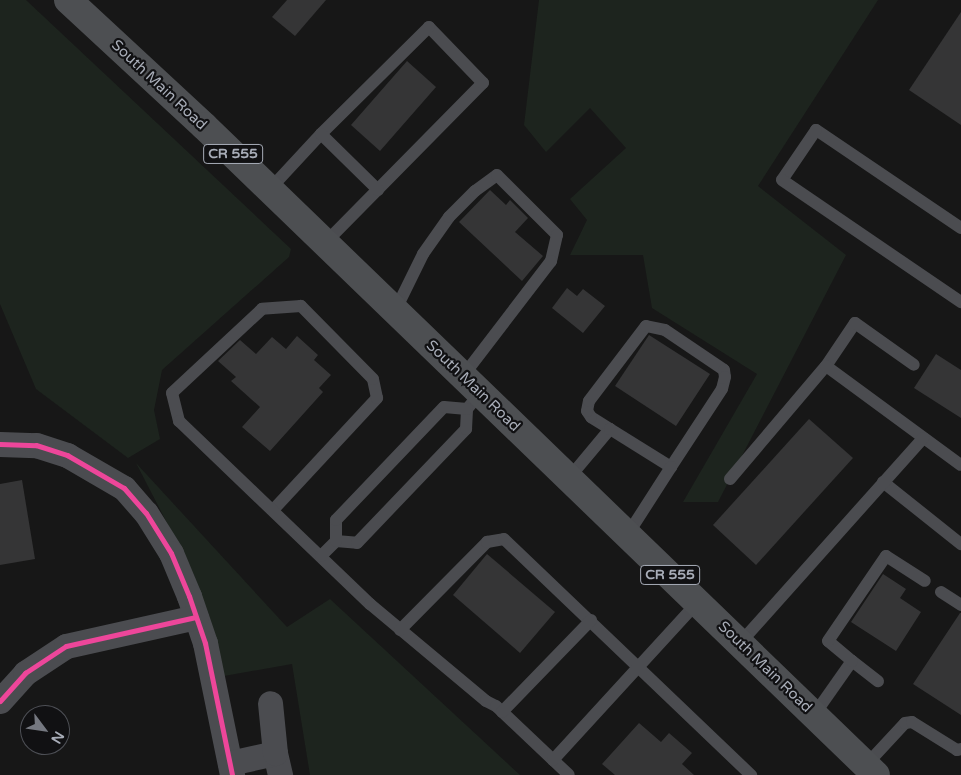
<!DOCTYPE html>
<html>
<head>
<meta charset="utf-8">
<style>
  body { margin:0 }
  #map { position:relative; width:961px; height:775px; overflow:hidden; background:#171717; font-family:"Varela Round",sans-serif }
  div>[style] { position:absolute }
  .green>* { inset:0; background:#1d241e }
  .building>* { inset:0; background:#353536 }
  .service>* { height:12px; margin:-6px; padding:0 6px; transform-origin:6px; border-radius:6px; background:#4b4c50 }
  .minor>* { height:25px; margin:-12.5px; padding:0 12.5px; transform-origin:12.5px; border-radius:12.5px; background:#4b4c50 }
  .primary>* { height:28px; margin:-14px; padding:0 14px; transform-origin:14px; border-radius:14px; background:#4d4f52 }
  .cycleway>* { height:5px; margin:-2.5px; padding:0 2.5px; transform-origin:2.5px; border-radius:2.5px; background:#ed469a }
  span { translate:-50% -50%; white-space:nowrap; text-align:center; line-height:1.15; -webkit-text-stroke:4.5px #111113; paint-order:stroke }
  .shield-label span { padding:1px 4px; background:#111113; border:1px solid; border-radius:4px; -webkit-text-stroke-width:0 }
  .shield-label { font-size:14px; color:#a8adb8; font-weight:700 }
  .street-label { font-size:15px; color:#a8adb8 }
  .north { position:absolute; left:20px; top:705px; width:50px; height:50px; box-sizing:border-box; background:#111113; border:1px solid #4d4f55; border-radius:50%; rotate:121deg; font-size:14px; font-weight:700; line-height:20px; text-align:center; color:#a8adb8 }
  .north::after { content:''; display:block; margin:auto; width:18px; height:22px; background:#757880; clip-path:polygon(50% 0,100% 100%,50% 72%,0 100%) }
</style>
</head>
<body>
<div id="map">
  <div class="green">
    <div style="clip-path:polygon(0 0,26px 0,291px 249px,289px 257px,162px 370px,154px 410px,160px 439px,128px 458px,36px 389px,0 304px)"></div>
    <div style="clip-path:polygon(539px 0,878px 0,758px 186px,846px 255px,718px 502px,683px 502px,757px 374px,652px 308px,643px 255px,570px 255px,587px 220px,570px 199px,626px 148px,590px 108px,546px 152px,524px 125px)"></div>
    <div style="clip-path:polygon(136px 463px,287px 627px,330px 599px,520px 775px,310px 775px,292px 664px,224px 676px,219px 671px,194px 575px)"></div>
  </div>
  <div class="building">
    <div style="clip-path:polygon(287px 0,326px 0,295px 36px,272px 17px)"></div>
    <div style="clip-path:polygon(961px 12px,961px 125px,909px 90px)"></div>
    <div style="clip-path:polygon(407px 61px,436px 87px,380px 151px,351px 125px)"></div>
    <div style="clip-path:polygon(490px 190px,506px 205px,510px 200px,528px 218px,515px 232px,543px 256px,522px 281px,459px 222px)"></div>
    <div style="clip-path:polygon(567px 288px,577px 296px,583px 289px,605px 306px,583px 333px,552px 308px)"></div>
    <div style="clip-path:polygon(649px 335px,710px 374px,676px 426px,615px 386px)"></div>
    <div style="clip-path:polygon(297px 336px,318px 355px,314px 360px,331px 375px,319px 388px,323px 392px,270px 451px,242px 427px,260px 407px,231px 381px,236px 377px,218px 361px,240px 340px,256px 354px,272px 337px,286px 349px)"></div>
    <div style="clip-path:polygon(936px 354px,961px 370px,961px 418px,914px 388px)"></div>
    <div style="clip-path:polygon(809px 419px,853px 458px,756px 565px,713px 525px)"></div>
    <div style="clip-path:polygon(22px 480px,35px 559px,0 565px,0 484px)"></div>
    <div style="clip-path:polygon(487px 554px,555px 612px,520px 653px,453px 595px)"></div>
    <div style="clip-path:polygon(883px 574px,906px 589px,900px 598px,921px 612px,896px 651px,851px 622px)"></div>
    <div style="clip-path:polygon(960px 613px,961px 613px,961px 715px,913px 684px)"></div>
    <div style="clip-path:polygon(639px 723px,661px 742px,669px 733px,692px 753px,682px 764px,694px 775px,615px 775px,602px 764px)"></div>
  </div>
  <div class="service">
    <div style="left:270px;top:189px;width:75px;rotate:-47.2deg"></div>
    <div style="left:961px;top:228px;width:175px;rotate:-145.9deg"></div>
    <div style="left:816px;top:130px;width:60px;rotate:124.2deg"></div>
    <div style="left:782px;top:180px;width:217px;rotate:34.3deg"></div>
    <div style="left:325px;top:243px;width:225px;rotate:-45.4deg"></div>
    <div style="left:483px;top:83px;width:78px;rotate:-134deg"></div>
    <div style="left:429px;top:27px;width:152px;rotate:135.3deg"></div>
    <div style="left:321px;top:134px;width:80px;rotate:44.5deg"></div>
    <div style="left:395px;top:311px;width:64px;rotate:-63.8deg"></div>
    <div style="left:423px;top:254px;width:45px;rotate:-54.9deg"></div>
    <div style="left:449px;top:217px;width:37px;rotate:-45deg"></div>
    <div style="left:475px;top:191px;width:27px;rotate:-36deg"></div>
    <div style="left:497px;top:175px;width:85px;rotate:45deg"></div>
    <div style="left:557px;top:235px;width:27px;rotate:103deg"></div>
    <div style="left:551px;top:261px;width:145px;rotate:127.4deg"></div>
    <div style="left:826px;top:366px;width:52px;rotate:-56deg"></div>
    <div style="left:855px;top:323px;width:72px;rotate:35.4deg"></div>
    <div style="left:610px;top:429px;width:22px;rotate:-148deg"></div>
    <div style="left:591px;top:417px;width:7px;rotate:-124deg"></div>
    <div style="left:587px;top:411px;width:10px;rotate:-79deg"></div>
    <div style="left:589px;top:401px;width:94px;rotate:-52.8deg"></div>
    <div style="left:646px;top:326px;width:19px;rotate:12deg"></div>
    <div style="left:665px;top:330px;width:71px;rotate:34.1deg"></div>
    <div style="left:724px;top:370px;width:7px;rotate:82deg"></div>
    <div style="left:725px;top:377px;width:12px;rotate:104deg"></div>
    <div style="left:722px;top:389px;width:93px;rotate:123.2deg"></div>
    <div style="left:569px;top:478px;width:64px;rotate:-50.1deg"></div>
    <div style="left:610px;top:429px;width:72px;rotate:31.9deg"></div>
    <div style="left:671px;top:467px;width:80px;rotate:122.7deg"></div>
    <div style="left:730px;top:479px;width:148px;rotate:-49.7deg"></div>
    <div style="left:826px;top:366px;width:167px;rotate:36.3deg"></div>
    <div style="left:883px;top:482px;width:100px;rotate:38.5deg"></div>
    <div style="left:273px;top:510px;width:153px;rotate:-47.1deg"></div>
    <div style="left:377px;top:398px;width:19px;rotate:-102deg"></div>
    <div style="left:373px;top:379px;width:103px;rotate:-134.6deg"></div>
    <div style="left:301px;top:306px;width:39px;rotate:176deg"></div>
    <div style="left:262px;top:309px;width:123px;rotate:137deg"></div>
    <div style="left:172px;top:393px;width:29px;rotate:76deg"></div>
    <div style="left:179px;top:421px;width:265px;rotate:43.8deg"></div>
    <div style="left:370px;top:604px;width:151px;rotate:39.9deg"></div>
    <div style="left:486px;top:701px;width:11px;rotate:27deg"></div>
    <div style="left:496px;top:706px;width:100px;rotate:43.4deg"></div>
    <div style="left:336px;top:541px;width:21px;rotate:5deg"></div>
    <div style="left:357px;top:543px;width:158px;rotate:-46.3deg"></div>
    <div style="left:466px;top:429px;width:20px;rotate:-87deg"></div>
    <div style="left:467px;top:409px;width:8px;rotate:-50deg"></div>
    <div style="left:321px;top:556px;width:21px;rotate:-45deg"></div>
    <div style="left:336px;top:541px;width:21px;rotate:-90deg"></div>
    <div style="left:336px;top:520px;width:156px;rotate:-46.3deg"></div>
    <div style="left:444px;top:407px;width:23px;rotate:5deg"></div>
    <div style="left:941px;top:592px;width:24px;rotate:33deg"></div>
    <div style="left:400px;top:630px;width:124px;rotate:-45.3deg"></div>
    <div style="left:487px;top:542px;width:17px;rotate:-10deg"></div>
    <div style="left:504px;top:539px;width:342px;rotate:43.7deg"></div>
    <div style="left:740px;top:643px;width:275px;rotate:-48.2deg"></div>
    <div style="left:852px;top:661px;width:33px;rotate:38deg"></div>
    <div style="left:502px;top:712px;width:128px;rotate:-45.9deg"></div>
    <div style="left:814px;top:715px;width:66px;rotate:-54.9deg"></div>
    <div style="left:852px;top:661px;width:31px;rotate:-140deg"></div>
    <div style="left:828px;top:641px;width:103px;rotate:-55.7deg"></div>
    <div style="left:886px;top:556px;width:46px;rotate:32.7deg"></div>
    <div style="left:553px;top:760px;width:214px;rotate:-47.5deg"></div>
    <div style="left:866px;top:765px;width:57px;rotate:-47.1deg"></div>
    <div style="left:905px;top:723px;width:7px;rotate:-8deg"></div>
    <div style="left:912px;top:722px;width:53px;rotate:31.9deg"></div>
    <div style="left:957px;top:750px;width:4px;rotate:-14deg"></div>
  </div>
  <div class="minor">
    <div style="left:0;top:444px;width:36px;rotate:2deg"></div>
    <div style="left:36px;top:445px;width:33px;rotate:18deg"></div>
    <div style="left:67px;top:455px;width:66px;rotate:30.1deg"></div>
    <div style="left:124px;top:488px;width:33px;rotate:49deg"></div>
    <div style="left:146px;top:513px;width:47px;rotate:58deg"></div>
    <div style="left:171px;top:553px;width:47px;rotate:67.3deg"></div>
    <div style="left:189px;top:596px;width:50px;rotate:71.2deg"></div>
    <div style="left:205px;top:643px;width:135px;rotate:78.4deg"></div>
    <div style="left:0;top:701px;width:38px;rotate:-48deg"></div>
    <div style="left:25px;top:673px;width:49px;rotate:-33.4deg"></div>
    <div style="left:66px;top:646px;width:133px;rotate:-12.6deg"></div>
    <div style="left:275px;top:753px;width:23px;rotate:77deg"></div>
    <div style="left:230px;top:763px;width:46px;rotate:-12.5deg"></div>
    <div style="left:275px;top:753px;width:50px;rotate:-95.7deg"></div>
  </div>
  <div class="primary">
    <div style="left:68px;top:0;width:185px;rotate:42.8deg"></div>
    <div style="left:204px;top:126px;width:934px;rotate:44deg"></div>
  </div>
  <div class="cycleway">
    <div style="left:0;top:444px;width:36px;rotate:2deg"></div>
    <div style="left:36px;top:445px;width:33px;rotate:18deg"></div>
    <div style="left:67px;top:455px;width:66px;rotate:30.1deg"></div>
    <div style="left:124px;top:488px;width:33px;rotate:49deg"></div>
    <div style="left:146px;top:513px;width:47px;rotate:58deg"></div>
    <div style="left:171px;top:553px;width:47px;rotate:67.3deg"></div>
    <div style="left:189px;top:596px;width:50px;rotate:71.2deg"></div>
    <div style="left:205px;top:643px;width:135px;rotate:78.4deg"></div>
    <div style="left:0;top:701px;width:38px;rotate:-48deg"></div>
    <div style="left:25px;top:673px;width:49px;rotate:-33.4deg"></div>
    <div style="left:66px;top:646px;width:133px;rotate:-12.6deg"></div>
  </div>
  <div class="shield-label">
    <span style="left:233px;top:154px">CR 555</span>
    <span style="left:670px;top:575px">CR 555</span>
  </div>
  <div class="street-label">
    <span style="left:159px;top:85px;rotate:43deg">South Main Road</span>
    <span style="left:473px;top:386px;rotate:44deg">South Main Road</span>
    <span style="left:765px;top:667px;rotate:44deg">South Main Road</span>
  </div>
  <div class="north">N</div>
</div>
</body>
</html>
